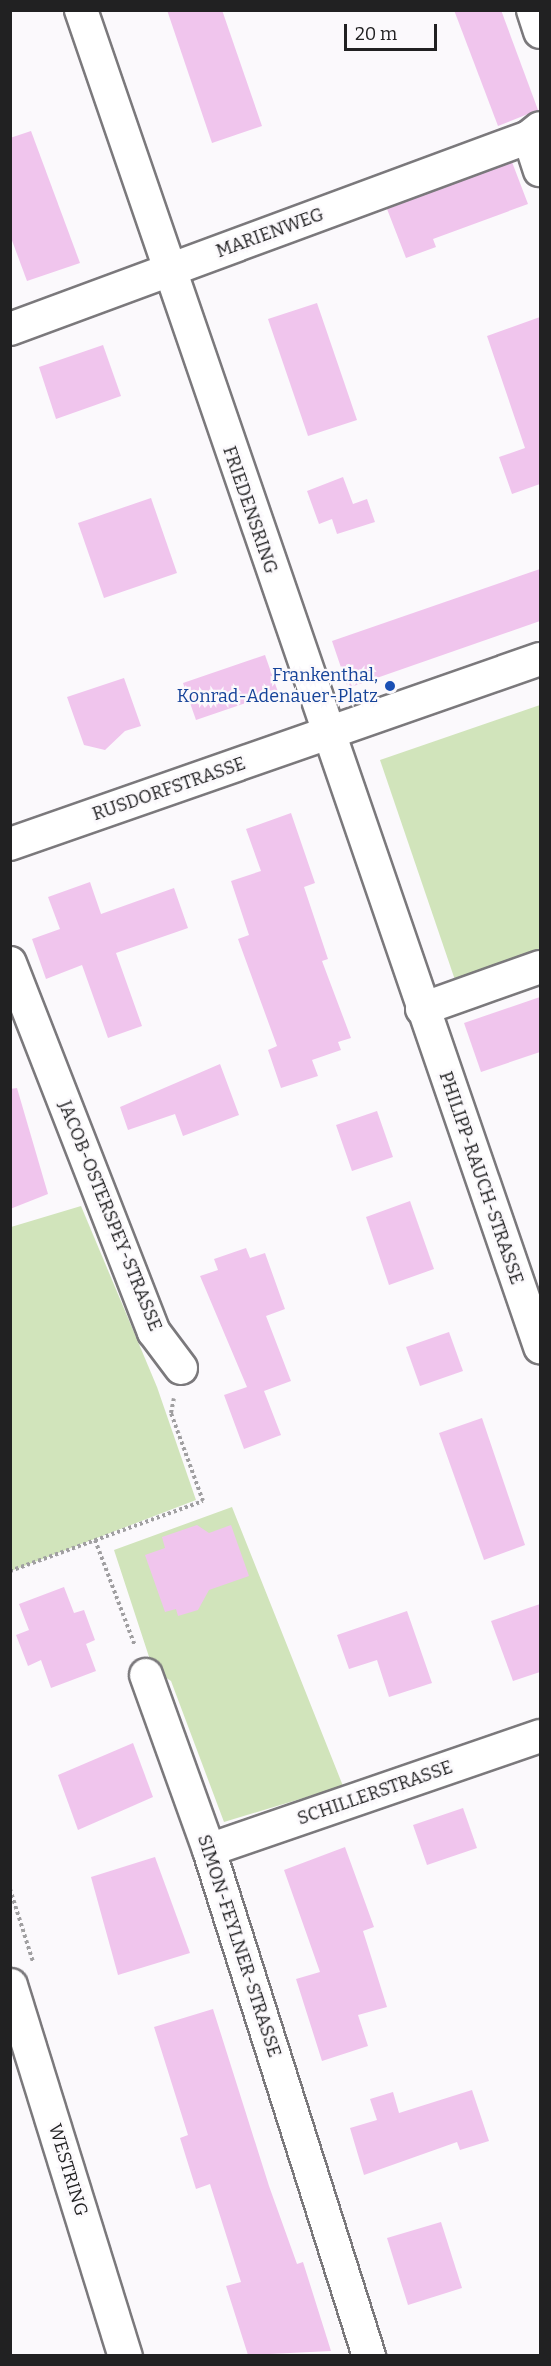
<!DOCTYPE html>
<html>
<head>
<meta charset="utf-8">
<style>
  body { margin:0 }
  #map { position:relative; width:551px; height:2366px; overflow:hidden; background:#fbf9fc; font-family:Bitter,serif }
  div>[style] { position:absolute }
  .green>* { inset:0; background:#d1e4bb }
  .building>* { inset:0; background:#f0c5ed }
  .path>* { height:4px; margin-top:-2px; transform-origin:0; background:repeating-linear-gradient(90deg,#a09fa1 0 3px,transparent 0 6px) }
  .roads { filter:drop-shadow(2px 0 #7b797c) drop-shadow(-2px 0 #7b797c) drop-shadow(0 2px #7b797c) drop-shadow(0 -2px #7b797c) }
  .street>* { height:32px; margin:-16px; padding:0 16px; transform-origin:16px; border-radius:16px; background:#fff }
  .secondary>* { height:33px; margin:-16.5px; padding:0 16.5px; transform-origin:16.5px; border-radius:16.5px; background:#fff }
  .dots>* { width:16px; height:16px; translate:-50% -50%; box-sizing:border-box; border:3px solid #fbf9fc; border-radius:50% }
  span { translate:-50% -50%; white-space:nowrap; text-align:center; line-height:1.15; -webkit-text-stroke:4.5px #fbf9fc; paint-order:stroke }
  .street-label { font-size:18px; color:#212122 }
  .transit-label { font-size:18px; color:#164399 }
  .right { translate:-100% -50%; text-align:right }
  .frame { position:absolute; inset:0; border:12px solid #212122; pointer-events:none }
  .scale { position:absolute; left:344px; top:24px; width:93px; height:27px; box-sizing:border-box; border:3px solid #212122; border-top:0; padding-left:8px; font-size:18px; line-height:21px; white-space:nowrap; color:#212122; -webkit-text-stroke:4px #fbf9fc; paint-order:stroke }
</style>
</head>
<body>
<div id="map">
  <div class="green">
    <div style="clip-path:polygon(540px 705px,540px 950px,455px 980px,380px 760px)"></div>
    <div style="clip-path:polygon(81px 1206px,157px 1387px,196px 1500px,11px 1571px,11px 1227px)"></div>
    <div style="clip-path:polygon(232px 1507px,343px 1786px,224px 1822px,171px 1681px,153px 1669px,114px 1550px)"></div>
  </div>
  <div class="building">
    <div style="clip-path:polygon(167px 10px,222px 10px,262px 126px,212px 143px)"></div>
    <div style="clip-path:polygon(454px 10px,501px 10px,538px 110px,498px 126px)"></div>
    <div style="clip-path:polygon(31px 131px,80px 263px,27px 281px,10px 235px,10px 138px)"></div>
    <div style="clip-path:polygon(512px 162px,528px 204px,433px 239px,436px 247px,406px 258px,387px 209px)"></div>
    <div style="clip-path:polygon(317px 303px,357px 420px,308px 436px,268px 319px)"></div>
    <div style="clip-path:polygon(540px 317px,540px 484px,512px 494px,499px 457px,525px 448px,487px 336px)"></div>
    <div style="clip-path:polygon(103px 345px,121px 396px,56px 419px,39px 367px)"></div>
    <div style="clip-path:polygon(343px 477px,353px 504px,367px 499px,375px 522px,337px 534px,332px 519px,319px 524px,307px 491px)"></div>
    <div style="clip-path:polygon(151px 498px,177px 573px,104px 598px,78px 523px)"></div>
    <div style="clip-path:polygon(540px 569px,540px 621px,348px 688px,332px 641px)"></div>
    <div style="clip-path:polygon(265px 655px,278px 692px,196px 720px,183px 683px)"></div>
    <div style="clip-path:polygon(124px 678px,141px 726px,125px 731px,105px 750px,84px 745px,67px 697px)"></div>
    <div style="clip-path:polygon(291px 813px,315px 883px,304px 887px,328px 959px,322px 961px,351px 1038px,338px 1042px,341px 1050px,312px 1060px,318px 1076px,281px 1088px,268px 1050px,277px 1046px,238px 939px,249px 935px,231px 881px,261px 871px,246px 829px)"></div>
    <div style="clip-path:polygon(90px 882px,101px 914px,174px 888px,188px 928px,116px 953px,142px 1026px,108px 1038px,82px 965px,46px 979px,32px 939px,60px 929px,48px 897px)"></div>
    <div style="clip-path:polygon(540px 997px,540px 1052px,481px 1072px,464px 1023px)"></div>
    <div style="clip-path:polygon(220px 1064px,239px 1115px,183px 1136px,175px 1114px,128px 1130px,120px 1107px)"></div>
    <div style="clip-path:polygon(17px 1088px,48px 1194px,10px 1209px,10px 1089px)"></div>
    <div style="clip-path:polygon(377px 1111px,393px 1157px,352px 1171px,336px 1125px)"></div>
    <div style="clip-path:polygon(410px 1201px,434px 1269px,389px 1285px,366px 1217px)"></div>
    <div style="clip-path:polygon(246px 1248px,250px 1258px,265px 1253px,285px 1309px,266px 1316px,291px 1381px,264px 1391px,281px 1435px,244px 1449px,224px 1395px,247px 1387px,200px 1276px,218px 1270px,214px 1259px)"></div>
    <div style="clip-path:polygon(449px 1332px,463px 1371px,420px 1386px,406px 1347px)"></div>
    <div style="clip-path:polygon(482px 1418px,525px 1545px,484px 1560px,439px 1433px)"></div>
    <div style="clip-path:polygon(197px 1525px,209px 1533px,231px 1525px,249px 1576px,209px 1590px,198px 1610px,178px 1616px,176px 1609px,165px 1612px,145px 1555px,165px 1548px,162px 1537px)"></div>
    <div style="clip-path:polygon(64px 1587px,74px 1613px,84px 1610px,95px 1640px,86px 1644px,96px 1671px,51px 1688px,41px 1660px,28px 1666px,16px 1635px,29px 1630px,19px 1604px)"></div>
    <div style="clip-path:polygon(540px 1604px,540px 1672px,513px 1681px,491px 1621px)"></div>
    <div style="clip-path:polygon(407px 1611px,432px 1683px,389px 1697px,377px 1660px,349px 1669px,337px 1635px)"></div>
    <div style="clip-path:polygon(133px 1743px,153px 1797px,78px 1830px,58px 1775px)"></div>
    <div style="clip-path:polygon(463px 1808px,477px 1848px,427px 1865px,413px 1825px)"></div>
    <div style="clip-path:polygon(345px 1847px,374px 1927px,363px 1931px,387px 2007px,358px 2015px,368px 2046px,322px 2061px,296px 1979px,320px 1972px,284px 1870px)"></div>
    <div style="clip-path:polygon(155px 1857px,190px 1953px,118px 1975px,91px 1877px)"></div>
    <div style="clip-path:polygon(213px 2009px,269px 2186px,297px 2264px,303px 2262px,331px 2351px,248px 2355px,226px 2286px,241px 2282px,210px 2184px,196px 2189px,180px 2138px,188px 2135px,154px 2027px)"></div>
    <div style="clip-path:polygon(472px 2090px,489px 2141px,460px 2150px,457px 2142px,364px 2175px,350px 2128px,377px 2120px,370px 2099px,393px 2092px,399px 2113px)"></div>
    <div style="clip-path:polygon(441px 2222px,462px 2288px,408px 2305px,387px 2238px)"></div>
  </div>
  <div class="path">
    <div style="left:95px;top:1540px;width:113px;rotate:69.3deg"></div>
    <div style="left:10px;top:1571px;width:205px;rotate:-19.9deg"></div>
    <div style="left:203px;top:1501px;width:94px;rotate:-110deg"></div>
    <div style="left:171px;top:1413px;width:15px;rotate:-79deg"></div>
    <div style="left:10px;top:1889px;width:77px;rotate:72.5deg"></div>
  </div>
  <div class="roads">
    <div class="street">
      <div style="left:81px;top:10px;width:1414px;rotate:71.05deg"></div>
      <div style="left:533px;top:10px;width:23px;rotate:72deg"></div>
      <div style="left:529px;top:137px;width:35px;rotate:72deg"></div>
      <div style="left:10px;top:329px;width:553px;rotate:-20.3deg"></div>
      <div style="left:529px;top:137px;width:14px;rotate:-39deg"></div>
      <div style="left:10px;top:844px;width:561px;rotate:-19.24deg"></div>
      <div style="left:10px;top:963px;width:396px;rotate:68.7deg"></div>
      <div style="left:154px;top:1332px;width:45px;rotate:53.1deg"></div>
      <div style="left:422px;top:1009px;width:125px;rotate:-19.6deg"></div>
      <div style="left:146px;top:1675px;width:186px;rotate:70.2deg"></div>
      <div style="left:209px;top:1850px;width:531px;rotate:72.45deg"></div>
      <div style="left:209px;top:1850px;width:350px;rotate:-19deg"></div>
    </div>
    <div class="secondary">
      <div style="left:10px;top:1985px;width:388px;rotate:72.8deg"></div>
    </div>
  </div>
  <div class="dots">
    <div style="left:390px;top:686px;background:#1a4fb4"></div>
  </div>
  <div class="street-label">
    <span style="left:270px;top:233px;rotate:-20deg">MARIENWEG</span>
    <span style="left:250px;top:510px;rotate:71deg">FRIEDENSRING</span>
    <span style="left:169px;top:789px;rotate:-19deg">RUSDORFSTRASSE</span>
    <span style="left:481px;top:1178px;rotate:71deg">PHILIPP-RAUCH-STRASSE</span>
    <span style="left:110px;top:1216px;rotate:68deg">JACOB-OSTERSPEY-STRASSE</span>
    <span style="left:375px;top:1793px;rotate:-19deg">SCHILLERSTRASSE</span>
    <span style="left:239px;top:1946px;rotate:72deg">SIMON-FEYLNER-STRASSE</span>
    <span style="left:68px;top:2170px;rotate:73deg">WESTRING</span>
  </div>
  <div class="transit-label">
    <span class="right" style="left:378px;top:686px">Frankenthal,<br>Konrad-Adenauer-Platz</span>
  </div>
  <div class="frame"></div>
  <div class="scale">20 m</div>
</div>
</body>
</html>
